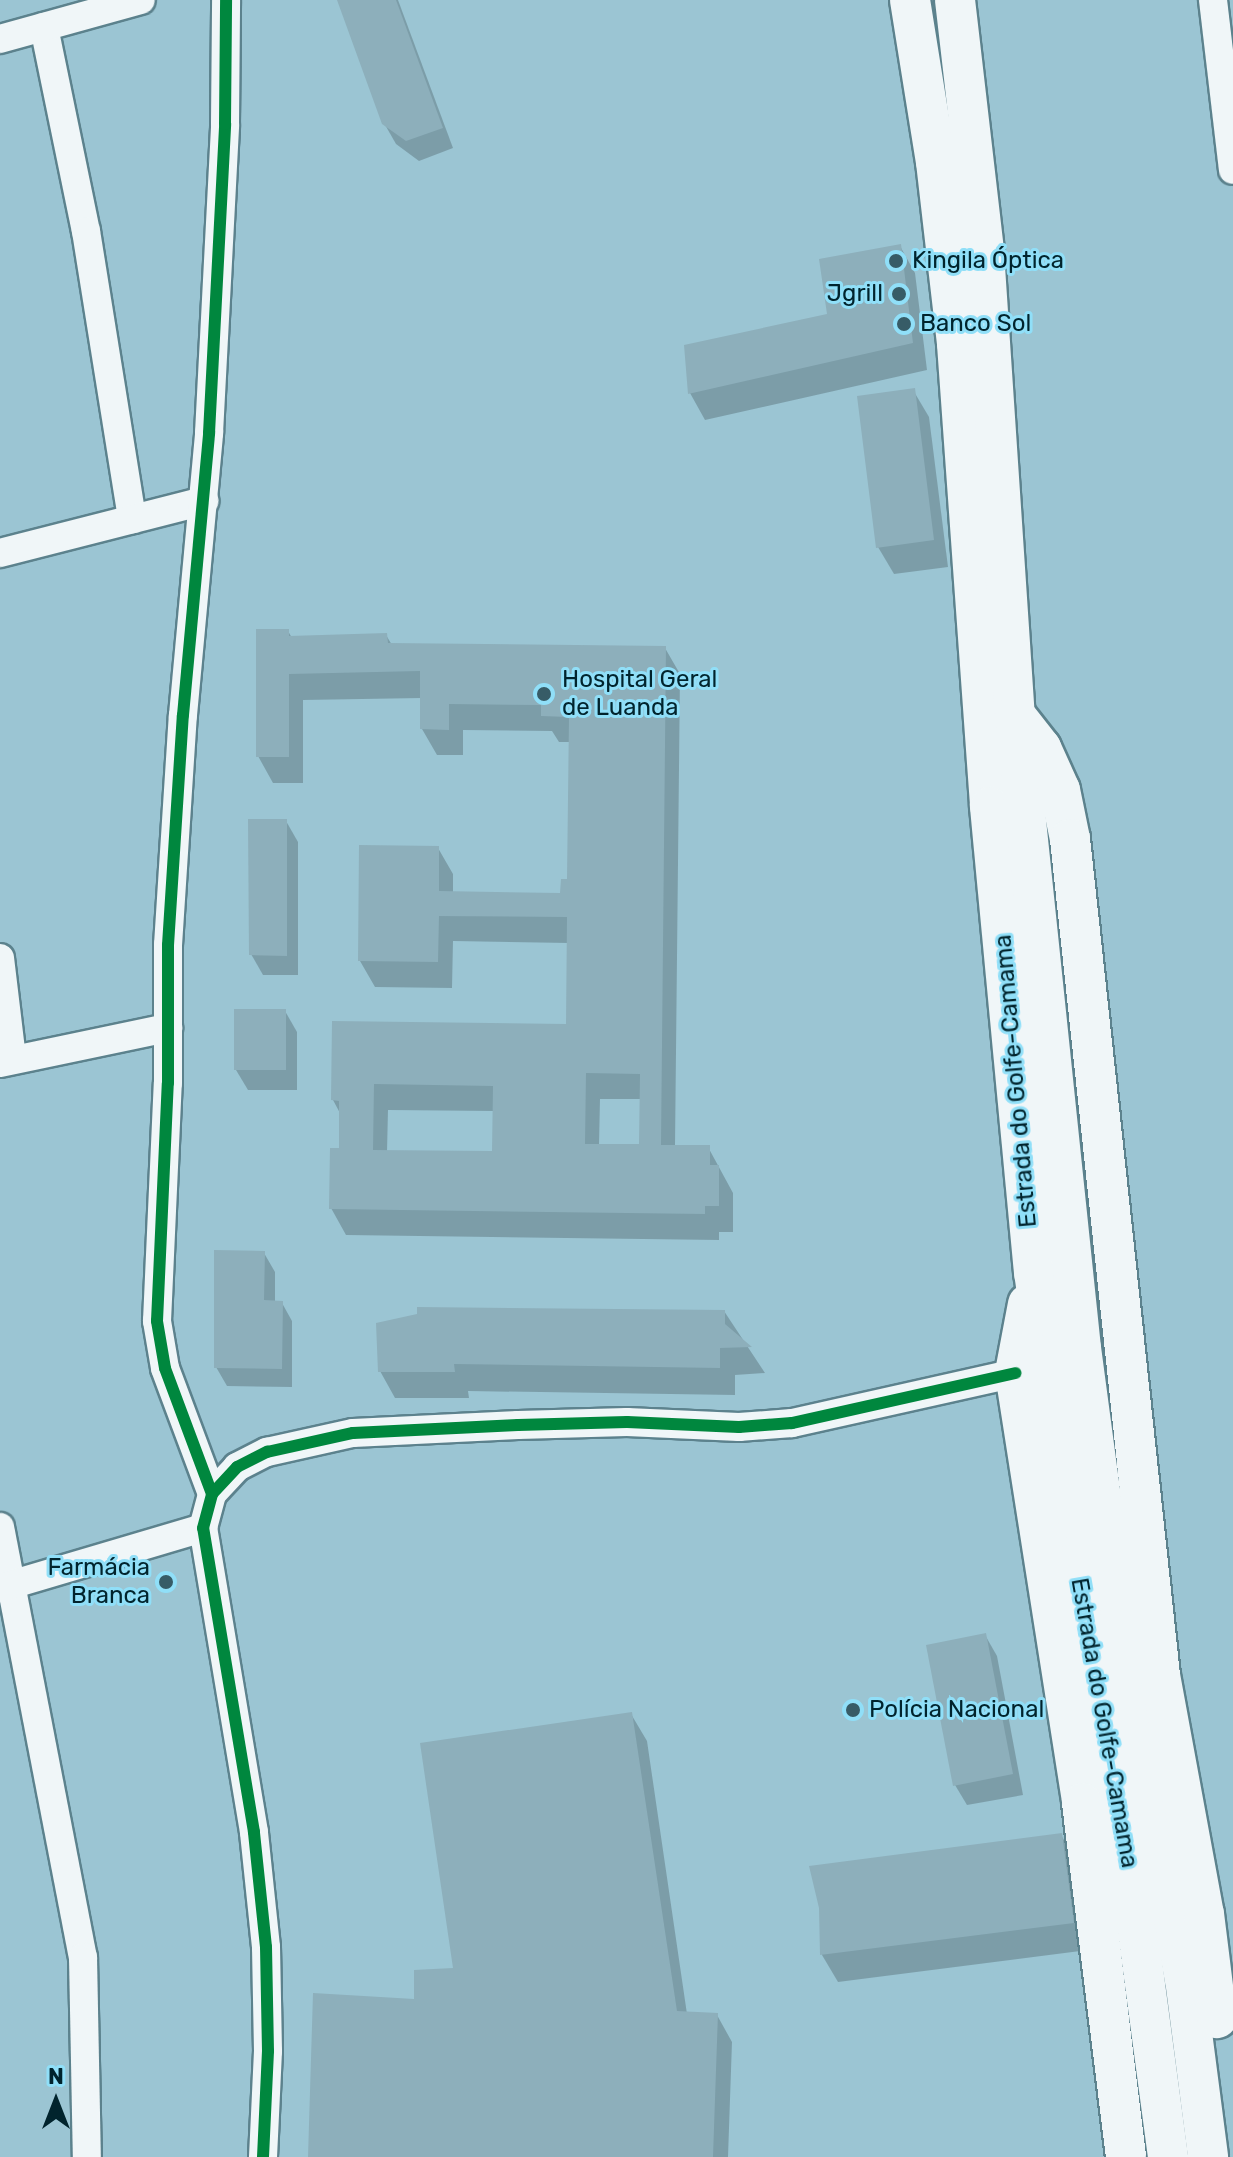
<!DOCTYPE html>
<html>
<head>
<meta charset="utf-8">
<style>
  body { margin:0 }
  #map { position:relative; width:1233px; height:2157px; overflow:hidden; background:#9bc5d3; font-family:Rubik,sans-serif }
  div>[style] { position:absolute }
  .shadow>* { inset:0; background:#0003 }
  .building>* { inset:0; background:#8dafbb }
  .roads { filter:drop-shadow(2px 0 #5c828d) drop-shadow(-2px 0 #5c828d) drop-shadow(0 2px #5c828d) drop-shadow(0 -2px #5c828d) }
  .minor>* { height:28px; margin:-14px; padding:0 14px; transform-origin:14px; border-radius:14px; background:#f0f6f8 }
  .highway>* { height:40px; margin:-20px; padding:0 20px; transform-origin:20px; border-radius:20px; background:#f0f6f8 }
  .cycleway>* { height:12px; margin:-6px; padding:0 6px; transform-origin:6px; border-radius:6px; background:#00873e }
  .dots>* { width:22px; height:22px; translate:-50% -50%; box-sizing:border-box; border:4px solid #90dff8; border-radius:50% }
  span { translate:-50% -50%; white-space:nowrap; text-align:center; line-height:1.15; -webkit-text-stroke:6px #90dff8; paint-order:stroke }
  .poi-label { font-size:24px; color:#01242d }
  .left { translate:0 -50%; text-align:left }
  .right { translate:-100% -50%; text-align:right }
  .street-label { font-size:24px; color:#01242d }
  .north { position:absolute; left:16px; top:2061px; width:80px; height:80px; -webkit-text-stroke:6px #90dff8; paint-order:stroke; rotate:0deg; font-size:22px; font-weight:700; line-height:32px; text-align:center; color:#01242d }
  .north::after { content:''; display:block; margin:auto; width:28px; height:36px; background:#01242d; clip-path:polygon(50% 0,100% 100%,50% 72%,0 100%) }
</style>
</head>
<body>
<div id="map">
  <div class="shadow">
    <div style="clip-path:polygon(344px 0,398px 0,453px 148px,419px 161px,396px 144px,384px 123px)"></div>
    <div style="clip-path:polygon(900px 246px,915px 273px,927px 370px,705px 420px,690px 393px,829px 315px)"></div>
    <div style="clip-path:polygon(913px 390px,929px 417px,948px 567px,894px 574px,878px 547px)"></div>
    <div style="clip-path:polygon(evenodd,288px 631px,292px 638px,386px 635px,392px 645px,665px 648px,680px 674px,675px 1147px,708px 1147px,733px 1193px,733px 1232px,719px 1232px,719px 1240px,346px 1235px,331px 1208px,341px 1150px,341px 1115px,333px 1100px,334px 1023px,568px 1026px,569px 943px,453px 941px,452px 988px,375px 987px,360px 961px,438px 848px,453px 874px,453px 893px,562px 895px,569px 881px,571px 742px,559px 742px,552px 731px,463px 730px,463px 755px,437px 755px,422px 729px,422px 698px,303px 700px,303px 783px,273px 783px,258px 756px,288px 631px,600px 1099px,642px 1099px,641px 1146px,599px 1146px,600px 1099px,288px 631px,388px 1110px,495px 1111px,494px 1153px,387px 1152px,388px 1110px)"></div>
    <div style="clip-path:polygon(286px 821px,298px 842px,298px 975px,263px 975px,251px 954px)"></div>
    <div style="clip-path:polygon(285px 1011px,297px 1032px,297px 1090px,248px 1090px,236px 1070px)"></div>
    <div style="clip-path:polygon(264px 1253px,275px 1272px,275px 1302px,282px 1303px,292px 1321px,292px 1387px,227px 1386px,216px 1367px)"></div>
    <div style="clip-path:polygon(724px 1311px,765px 1373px,735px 1375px,735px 1395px,468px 1391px,469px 1398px,395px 1398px,380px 1371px)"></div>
    <div style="clip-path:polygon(985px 1635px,997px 1656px,1023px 1795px,967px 1805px,955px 1785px)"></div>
    <div style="clip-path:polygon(631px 1714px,647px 1741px,687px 2014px,717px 2015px,732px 2042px,728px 2157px,310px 2157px,416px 2001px,456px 1970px)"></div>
    <div style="clip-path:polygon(1061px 1835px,1077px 1862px,1088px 1950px,838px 1982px,822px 1955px,821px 1908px)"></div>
  </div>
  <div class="building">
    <div style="clip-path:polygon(337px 0,396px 0,443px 128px,406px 141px,382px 124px)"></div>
    <div style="clip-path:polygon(901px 244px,913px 343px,688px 394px,684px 345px,827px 314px,819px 259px)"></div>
    <div style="clip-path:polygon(915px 388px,934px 540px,876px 548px,857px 396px)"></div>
    <div style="clip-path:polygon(evenodd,256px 629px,289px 629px,289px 636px,387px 633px,388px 643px,666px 646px,661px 1145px,710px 1145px,710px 1165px,719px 1165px,719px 1206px,705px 1206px,705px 1214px,329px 1209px,330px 1148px,339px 1148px,339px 1101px,331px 1100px,332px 1021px,566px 1024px,567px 917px,439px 916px,438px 962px,358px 961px,359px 845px,439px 846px,439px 891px,560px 893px,561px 879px,567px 879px,569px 717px,541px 716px,541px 705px,449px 704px,449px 730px,420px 729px,420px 671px,289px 674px,289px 757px,256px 757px,256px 629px,586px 1073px,640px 1074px,639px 1144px,585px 1144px,586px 1073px,256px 629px,374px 1084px,493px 1086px,492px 1151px,373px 1150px,374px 1084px)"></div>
    <div style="clip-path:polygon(248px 819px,287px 819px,287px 956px,249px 955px)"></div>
    <div style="clip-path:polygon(234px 1009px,286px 1009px,286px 1070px,234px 1070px)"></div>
    <div style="clip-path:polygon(214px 1250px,265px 1251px,264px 1300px,283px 1301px,282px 1369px,214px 1368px)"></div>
    <div style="clip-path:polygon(417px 1307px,725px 1310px,725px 1324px,752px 1347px,720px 1348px,720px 1368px,454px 1364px,455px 1372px,378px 1372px,376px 1323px,417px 1314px)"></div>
    <div style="clip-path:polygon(986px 1633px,1013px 1774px,953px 1786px,926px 1645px)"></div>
    <div style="clip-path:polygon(632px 1712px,677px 2011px,718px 2013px,713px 2157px,308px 2157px,313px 1993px,414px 1999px,414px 1970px,453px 1968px,420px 1743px)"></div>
    <div style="clip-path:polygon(1062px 1833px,1074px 1923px,820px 1955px,819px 1908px,809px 1866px)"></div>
  </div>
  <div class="roads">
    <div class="minor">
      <div style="left:1213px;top:0;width:171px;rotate:83.3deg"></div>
      <div style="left:44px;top:27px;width:208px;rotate:78.4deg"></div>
      <div style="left:86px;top:231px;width:292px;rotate:80.9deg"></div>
      <div style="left:0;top:39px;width:146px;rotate:-15.5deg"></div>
      <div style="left:0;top:553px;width:211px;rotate:-14.3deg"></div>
      <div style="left:0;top:958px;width:102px;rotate:83.2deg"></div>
      <div style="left:0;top:1063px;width:172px;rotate:-11.8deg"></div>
      <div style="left:212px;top:1494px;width:134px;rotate:-110.5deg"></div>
      <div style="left:165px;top:1368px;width:48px;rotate:-99.7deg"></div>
      <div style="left:157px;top:1321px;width:238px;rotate:-87.4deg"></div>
      <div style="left:168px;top:1083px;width:138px;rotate:-90deg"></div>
      <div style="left:168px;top:945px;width:230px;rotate:-86.3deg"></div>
      <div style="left:183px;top:715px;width:283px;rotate:-84.7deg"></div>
      <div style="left:209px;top:433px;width:309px;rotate:-87deg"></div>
      <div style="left:225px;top:124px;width:124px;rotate:-89.5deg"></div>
      <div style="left:0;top:1527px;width:438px;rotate:79.1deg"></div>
      <div style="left:83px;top:1957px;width:200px;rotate:88.9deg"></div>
      <div style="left:0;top:1588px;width:212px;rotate:-16.5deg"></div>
      <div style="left:263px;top:2157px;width:106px;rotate:-87.3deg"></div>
      <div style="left:268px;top:2051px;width:104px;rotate:-91.1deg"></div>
      <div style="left:266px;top:1947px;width:116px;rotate:-96deg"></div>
      <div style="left:254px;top:1832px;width:308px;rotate:-99.5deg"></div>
      <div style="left:203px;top:1528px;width:35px;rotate:-75deg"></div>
      <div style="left:212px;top:1494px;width:37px;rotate:-47deg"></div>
      <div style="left:237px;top:1467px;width:34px;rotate:-27deg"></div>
      <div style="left:267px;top:1452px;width:88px;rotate:-12.5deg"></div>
      <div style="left:353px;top:1433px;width:165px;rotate:-2.8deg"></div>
      <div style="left:518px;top:1425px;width:109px;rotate:-1.6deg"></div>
      <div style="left:627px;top:1422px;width:112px;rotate:2.6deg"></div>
      <div style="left:739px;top:1427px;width:53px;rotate:-4.3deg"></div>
      <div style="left:792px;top:1423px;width:229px;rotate:-12.6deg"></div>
    </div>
    <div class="highway">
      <div style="left:910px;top:0;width:164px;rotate:80.9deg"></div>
      <div style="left:936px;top:162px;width:183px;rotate:83.4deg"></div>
      <div style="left:957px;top:344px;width:464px;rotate:85.9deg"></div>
      <div style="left:990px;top:807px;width:467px;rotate:84.6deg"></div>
      <div style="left:1034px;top:1272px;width:287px;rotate:81.8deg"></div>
      <div style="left:1075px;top:1556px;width:291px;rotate:79.9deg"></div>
      <div style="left:1126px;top:1842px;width:318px;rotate:82.4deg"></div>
      <div style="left:955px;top:0;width:254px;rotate:83.4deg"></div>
      <div style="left:984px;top:252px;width:464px;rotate:86.2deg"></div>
      <div style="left:1015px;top:715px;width:636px;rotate:84.05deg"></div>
      <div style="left:1081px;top:1348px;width:158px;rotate:82.4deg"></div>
      <div style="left:1102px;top:1505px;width:481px;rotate:80.1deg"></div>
      <div style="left:1185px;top:1979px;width:179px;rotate:82.6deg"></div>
      <div style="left:1019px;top:720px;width:36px;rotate:52deg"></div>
      <div style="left:1041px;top:748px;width:46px;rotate:65.7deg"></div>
      <div style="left:1060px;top:790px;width:50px;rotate:78.5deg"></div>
      <div style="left:1070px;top:839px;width:841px;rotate:83.86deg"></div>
      <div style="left:1160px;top:1675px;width:243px;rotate:79.6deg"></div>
      <div style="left:1204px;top:1914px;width:105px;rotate:82.9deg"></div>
      <div style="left:1028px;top:1304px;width:70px;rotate:100.7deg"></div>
      <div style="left:1015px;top:1373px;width:435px;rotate:81.1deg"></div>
      <div style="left:1082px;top:1803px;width:357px;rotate:82.9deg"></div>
    </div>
  </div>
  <div class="cycleway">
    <div style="left:212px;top:1494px;width:134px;rotate:-110.5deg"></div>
    <div style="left:165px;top:1368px;width:48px;rotate:-99.7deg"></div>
    <div style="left:157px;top:1321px;width:238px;rotate:-87.4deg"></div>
    <div style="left:168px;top:1083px;width:138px;rotate:-90deg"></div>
    <div style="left:168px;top:945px;width:230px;rotate:-86.3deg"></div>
    <div style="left:183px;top:715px;width:283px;rotate:-84.7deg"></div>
    <div style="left:209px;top:433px;width:309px;rotate:-87deg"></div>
    <div style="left:225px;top:124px;width:124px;rotate:-89.5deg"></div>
    <div style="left:263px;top:2157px;width:106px;rotate:-87.3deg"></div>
    <div style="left:268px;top:2051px;width:104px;rotate:-91.1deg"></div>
    <div style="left:266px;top:1947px;width:116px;rotate:-96deg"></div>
    <div style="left:254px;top:1832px;width:308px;rotate:-99.5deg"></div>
    <div style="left:203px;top:1528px;width:35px;rotate:-75deg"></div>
    <div style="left:212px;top:1494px;width:37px;rotate:-47deg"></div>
    <div style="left:237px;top:1467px;width:34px;rotate:-27deg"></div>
    <div style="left:267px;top:1452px;width:88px;rotate:-12.5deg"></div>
    <div style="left:353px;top:1433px;width:165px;rotate:-2.8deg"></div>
    <div style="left:518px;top:1425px;width:109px;rotate:-1.6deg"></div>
    <div style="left:627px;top:1422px;width:112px;rotate:2.6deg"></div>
    <div style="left:739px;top:1427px;width:53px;rotate:-4.3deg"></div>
    <div style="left:792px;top:1423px;width:229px;rotate:-12.6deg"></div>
  </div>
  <div class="dots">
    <div style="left:896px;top:261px;background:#375c67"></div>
    <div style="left:899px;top:294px;background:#375c67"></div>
    <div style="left:904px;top:324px;background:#375c67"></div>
    <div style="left:544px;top:694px;background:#375c67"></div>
    <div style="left:166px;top:1582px;background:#375c67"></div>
    <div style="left:853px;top:1710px;background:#375c67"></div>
  </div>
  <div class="poi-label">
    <span class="left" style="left:912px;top:261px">Kingila Óptica</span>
    <span class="right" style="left:883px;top:294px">Jgrill</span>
    <span class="left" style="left:920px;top:324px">Banco Sol</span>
    <span class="left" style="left:562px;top:694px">Hospital Geral<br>de Luanda</span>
    <span class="right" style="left:150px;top:1582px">Farmácia<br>Branca</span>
    <span class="left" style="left:869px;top:1710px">Polícia Nacional</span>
  </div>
  <div class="street-label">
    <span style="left:1016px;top:1081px;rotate:-95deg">Estrada do Golfe-Camama</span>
    <span style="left:1104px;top:1723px;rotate:80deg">Estrada do Golfe-Camama</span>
  </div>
  <div class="north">N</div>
</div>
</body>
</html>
